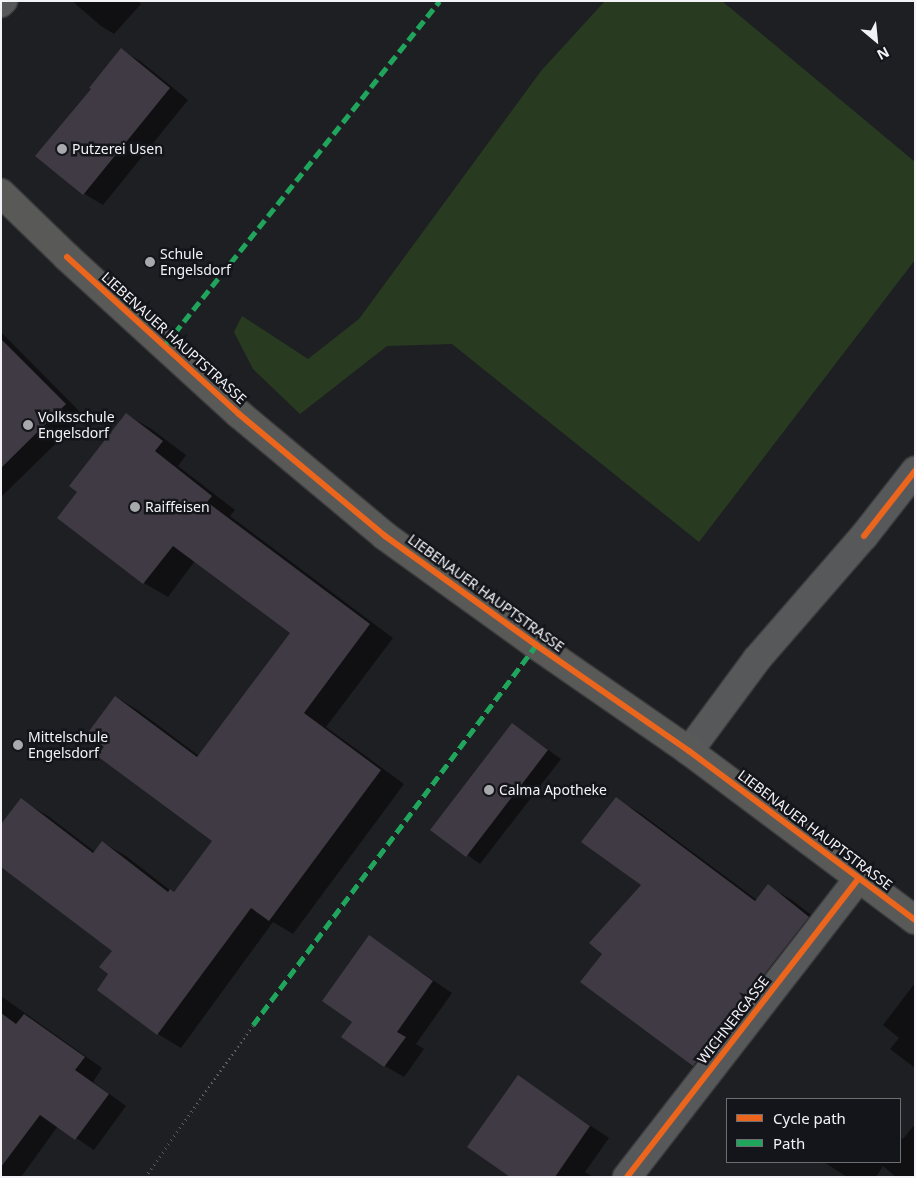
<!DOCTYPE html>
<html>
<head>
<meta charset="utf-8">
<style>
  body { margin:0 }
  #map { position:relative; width:916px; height:1178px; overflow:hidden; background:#1e1f22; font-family:"Noto Sans",sans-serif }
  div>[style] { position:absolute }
  .green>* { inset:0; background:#283b21 }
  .shadow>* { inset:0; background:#0007 }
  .building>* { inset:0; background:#3f3a43 }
  .path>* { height:3px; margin-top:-1.5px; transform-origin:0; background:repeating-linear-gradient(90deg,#5f5f61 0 1px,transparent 0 5px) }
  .roads { filter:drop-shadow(1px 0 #3b3b3e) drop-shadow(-1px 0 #3b3b3e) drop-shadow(0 1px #3b3b3e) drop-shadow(0 -1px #3b3b3e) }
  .minor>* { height:28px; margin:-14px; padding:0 14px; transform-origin:14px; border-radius:14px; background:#57585a }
  .major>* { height:28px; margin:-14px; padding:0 14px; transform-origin:14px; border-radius:14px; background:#595957 }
  .quiet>* { height:5px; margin-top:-2.5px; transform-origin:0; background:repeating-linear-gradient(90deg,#20a55d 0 10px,transparent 0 15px) }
  .cycleway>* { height:6px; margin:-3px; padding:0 3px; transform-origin:3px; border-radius:3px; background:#eb651d }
  .dots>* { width:14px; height:14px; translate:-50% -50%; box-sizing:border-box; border:2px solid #14151a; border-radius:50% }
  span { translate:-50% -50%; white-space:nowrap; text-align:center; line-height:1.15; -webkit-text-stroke:5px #14151a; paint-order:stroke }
  .poi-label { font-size:14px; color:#f3f3f7 }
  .left { translate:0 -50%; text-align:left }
  .street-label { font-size:14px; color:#f3f3f7 }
  .frame { position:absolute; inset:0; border:2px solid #f3f3f7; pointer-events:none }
  .legend { position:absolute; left:726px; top:1098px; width:175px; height:65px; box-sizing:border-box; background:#14151a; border:1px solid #6d6e72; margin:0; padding:6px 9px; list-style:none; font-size:15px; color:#f3f3f7 }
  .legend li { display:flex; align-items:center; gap:10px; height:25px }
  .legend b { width:25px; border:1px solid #6d6e72 }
  .north { position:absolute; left:851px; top:15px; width:50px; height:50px; -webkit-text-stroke:4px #14151a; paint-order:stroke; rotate:152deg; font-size:14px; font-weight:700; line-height:20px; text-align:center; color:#f3f3f7 }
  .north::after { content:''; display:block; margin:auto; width:18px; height:22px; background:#f3f3f7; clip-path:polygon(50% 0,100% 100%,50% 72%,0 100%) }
</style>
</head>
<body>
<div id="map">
  <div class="green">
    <div style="clip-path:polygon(605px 1px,722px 1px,915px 162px,915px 260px,699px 542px,452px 344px,387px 346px,300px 414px,253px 369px,234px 332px,242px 316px,308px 359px,359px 319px,541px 71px)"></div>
  </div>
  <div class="shadow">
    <div style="clip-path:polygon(72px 1px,138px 1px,141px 4px,114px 34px,101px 26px)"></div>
    <div style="clip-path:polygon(121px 50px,140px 61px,188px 100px,103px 205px,83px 193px,92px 89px)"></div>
    <div style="clip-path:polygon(1px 332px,84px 416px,1px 497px)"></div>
    <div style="clip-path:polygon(127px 415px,150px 428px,186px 455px,178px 466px,235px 510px,230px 516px,393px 638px,326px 727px,404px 784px,293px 934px,273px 922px,181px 1048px,158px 1034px,110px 974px,114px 951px,24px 802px,48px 816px,95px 852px,102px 842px,126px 856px,175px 894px,213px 841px,106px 746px,116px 697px,139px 711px,199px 756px,291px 633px,195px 561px,168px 597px,144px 583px,59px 518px,79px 492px)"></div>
    <div style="clip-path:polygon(512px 724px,561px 759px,480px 864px,432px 829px)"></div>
    <div style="clip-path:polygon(616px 799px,640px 813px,757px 900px,768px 886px,792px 900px,832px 931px,718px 1079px,694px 1065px,581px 982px,603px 953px,642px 884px)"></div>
    <div style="clip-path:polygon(369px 937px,452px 993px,416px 1044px,424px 1049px,404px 1077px,385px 1066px)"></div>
    <div style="clip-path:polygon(915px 983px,915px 1068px,890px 1049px,899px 1038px,883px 1025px)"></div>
    <div style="clip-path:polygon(1px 996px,102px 1068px,93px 1082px,126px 1106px,94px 1150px,58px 1126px,21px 1177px,1px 1177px)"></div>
    <div style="clip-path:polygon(518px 1077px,609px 1138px,585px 1172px,593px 1177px,512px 1177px)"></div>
    <div style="clip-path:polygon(915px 1124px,915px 1177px,896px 1177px,883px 1166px,876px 1177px,847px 1177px,824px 1162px,900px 1162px,900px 1137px,903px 1139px)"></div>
  </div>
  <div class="building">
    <div style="clip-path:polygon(121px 48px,170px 88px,83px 195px,35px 156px,91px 89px,89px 88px)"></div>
    <div style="clip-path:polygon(1px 339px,66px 404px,1px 468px)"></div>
    <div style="clip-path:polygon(126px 413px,163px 441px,155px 451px,212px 496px,207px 502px,370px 624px,304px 713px,381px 770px,269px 921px,251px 908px,157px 1035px,97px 990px,108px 974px,99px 967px,112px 951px,1px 867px,1px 824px,21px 798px,93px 853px,102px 841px,168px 892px,170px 889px,174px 892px,212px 841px,97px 756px,104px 747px,87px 734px,115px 696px,197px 757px,290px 633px,173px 546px,143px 584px,57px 518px,77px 492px,69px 486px)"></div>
    <div style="clip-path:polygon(512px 723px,548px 750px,466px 857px,430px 830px)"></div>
    <div style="clip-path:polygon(616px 797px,755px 901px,768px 884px,809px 917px,693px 1066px,580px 982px,602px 954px,589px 943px,641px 885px,581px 842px)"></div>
    <div style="clip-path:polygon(369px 935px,433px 981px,397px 1032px,406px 1037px,384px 1067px,341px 1037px,352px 1022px,322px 1001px)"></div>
    <div style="clip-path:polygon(1px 1013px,16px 1024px,24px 1014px,85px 1057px,75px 1070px,109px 1094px,75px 1140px,40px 1115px,1px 1167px)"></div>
    <div style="clip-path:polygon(518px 1075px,590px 1126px,555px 1177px,510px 1177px,467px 1147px)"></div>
  </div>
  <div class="path">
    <div style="left:145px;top:1177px;width:186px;rotate:-54.6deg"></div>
  </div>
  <div class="roads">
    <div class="minor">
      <div style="left:1px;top:3px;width:3px;rotate:-45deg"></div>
      <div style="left:689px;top:751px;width:114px;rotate:-53.5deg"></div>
      <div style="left:757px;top:659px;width:163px;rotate:-49deg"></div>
      <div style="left:864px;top:536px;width:83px;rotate:-51.9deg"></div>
      <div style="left:627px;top:1177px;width:378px;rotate:-52.2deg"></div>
    </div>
    <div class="major">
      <div style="left:1px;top:193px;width:92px;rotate:44.1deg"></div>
      <div style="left:67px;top:257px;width:233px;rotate:42.4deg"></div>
      <div style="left:239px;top:414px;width:190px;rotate:39.9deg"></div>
      <div style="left:385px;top:536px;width:186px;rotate:35.8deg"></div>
      <div style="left:536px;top:645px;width:186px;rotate:34.7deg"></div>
      <div style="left:689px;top:751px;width:282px;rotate:36.8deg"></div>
    </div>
  </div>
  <div class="quiet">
    <div style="left:165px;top:345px;width:440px;rotate:-51.4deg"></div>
    <div style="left:253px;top:1025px;width:474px;rotate:-53.3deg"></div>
  </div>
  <div class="cycleway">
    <div style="left:67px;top:257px;width:233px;rotate:42.4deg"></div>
    <div style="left:239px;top:414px;width:190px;rotate:39.9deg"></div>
    <div style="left:385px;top:536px;width:186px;rotate:35.8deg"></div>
    <div style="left:536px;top:645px;width:186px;rotate:34.7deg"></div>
    <div style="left:689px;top:751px;width:282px;rotate:36.8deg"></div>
    <div style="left:864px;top:536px;width:83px;rotate:-51.9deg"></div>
    <div style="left:627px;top:1177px;width:378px;rotate:-52.2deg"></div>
  </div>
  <div class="dots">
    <div style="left:62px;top:149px;background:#a8a9ac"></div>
    <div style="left:150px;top:262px;background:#a8a9ac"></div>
    <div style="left:28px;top:425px;background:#a8a9ac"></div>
    <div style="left:135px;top:507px;background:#a8a9ac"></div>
    <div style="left:18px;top:745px;background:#a8a9ac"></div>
    <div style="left:489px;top:790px;background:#a8a9ac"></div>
  </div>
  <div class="poi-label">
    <span class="left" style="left:72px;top:149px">Putzerei Usen</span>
    <span class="left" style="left:160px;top:262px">Schule<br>Engelsdorf</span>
    <span class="left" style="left:38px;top:425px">Volksschule<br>Engelsdorf</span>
    <span class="left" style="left:145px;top:507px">Raiffeisen</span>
    <span class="left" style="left:28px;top:745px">Mittelschule<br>Engelsdorf</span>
    <span class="left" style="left:499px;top:790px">Calma Apotheke</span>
  </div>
  <div class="street-label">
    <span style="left:174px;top:338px;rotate:42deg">LIEBENAUER HAUPTSTRASSE</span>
    <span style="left:486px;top:593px;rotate:36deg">LIEBENAUER HAUPTSTRASSE</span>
    <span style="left:815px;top:830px;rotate:37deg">LIEBENAUER HAUPTSTRASSE</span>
    <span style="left:733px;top:1020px;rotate:-52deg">WICHNERGASSE</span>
  </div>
  <div class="frame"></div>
  <ul class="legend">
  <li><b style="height:6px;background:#eb651d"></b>Cycle path</li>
  <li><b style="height:6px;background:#20a55d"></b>Path</li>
  </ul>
  <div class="north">N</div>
</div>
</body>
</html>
